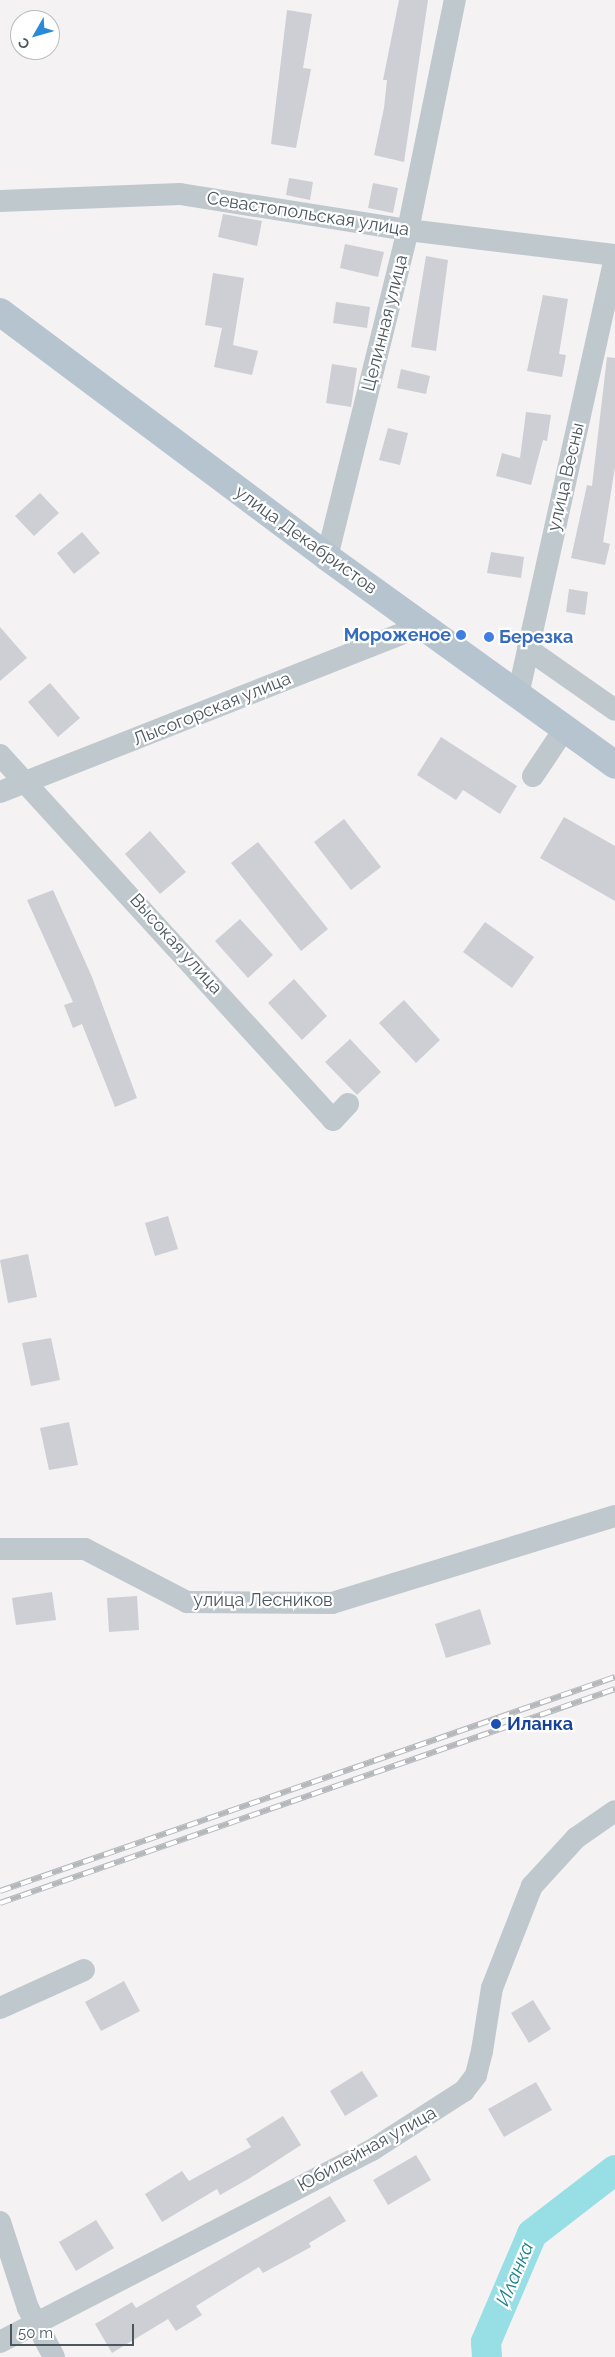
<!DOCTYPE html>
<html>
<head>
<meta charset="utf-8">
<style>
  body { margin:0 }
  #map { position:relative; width:615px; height:2357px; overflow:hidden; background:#f4f2f3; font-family:Raleway,sans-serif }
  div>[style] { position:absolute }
  .river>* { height:30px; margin:-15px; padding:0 15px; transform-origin:15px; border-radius:15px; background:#97dee5 }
  .building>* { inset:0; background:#cdcfd4 }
  .minor>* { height:22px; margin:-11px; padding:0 11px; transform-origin:11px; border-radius:11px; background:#bfc8cd }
  .major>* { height:28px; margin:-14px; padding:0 14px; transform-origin:14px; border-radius:14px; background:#b5c4ce }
  .rail>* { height:5.5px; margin-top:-2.75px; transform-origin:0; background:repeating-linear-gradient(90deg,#fff 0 11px,#b5b8bb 0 22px); box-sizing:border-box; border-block:1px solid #b5b8bb }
  .dots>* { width:14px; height:14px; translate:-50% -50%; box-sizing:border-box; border:2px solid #fff; border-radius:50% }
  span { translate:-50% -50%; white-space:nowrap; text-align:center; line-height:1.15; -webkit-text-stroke:4.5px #fff; paint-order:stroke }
  .street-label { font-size:18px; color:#4b575e }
  .shop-label { font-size:18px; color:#366cbe; font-weight:700 }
  .right { translate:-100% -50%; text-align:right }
  .left { translate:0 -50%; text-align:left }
  .transit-label { font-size:18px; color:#164399; font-weight:700 }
  .water-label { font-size:19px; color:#19828c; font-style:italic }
  .north { position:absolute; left:10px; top:10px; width:50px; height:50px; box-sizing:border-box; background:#fff; border:1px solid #b7bcbf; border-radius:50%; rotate:232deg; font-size:14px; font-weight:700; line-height:20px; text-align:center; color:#4b575e }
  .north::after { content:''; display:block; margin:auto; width:18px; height:22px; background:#2b8ad5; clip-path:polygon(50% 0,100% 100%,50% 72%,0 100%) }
  .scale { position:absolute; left:10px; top:2324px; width:124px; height:22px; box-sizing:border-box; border:2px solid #4b575e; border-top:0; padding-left:6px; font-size:15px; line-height:18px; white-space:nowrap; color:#4b575e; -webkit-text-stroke:4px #fff; paint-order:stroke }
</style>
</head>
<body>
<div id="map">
  <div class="river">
    <div style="left:487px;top:2357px;width:15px;rotate:-94deg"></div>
    <div style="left:486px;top:2342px;width:117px;rotate:-66.9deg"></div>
    <div style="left:532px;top:2234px;width:105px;rotate:-37.6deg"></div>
  </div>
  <div class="building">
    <div style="clip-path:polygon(399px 0,428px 0,404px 162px,374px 155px,384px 108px,387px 80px,383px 80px)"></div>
    <div style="clip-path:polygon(287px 10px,312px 14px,303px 68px,311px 69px,296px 148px,271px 144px)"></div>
    <div style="clip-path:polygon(289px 178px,313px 182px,310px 200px,286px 195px)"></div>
    <div style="clip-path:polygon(373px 183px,398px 188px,393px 213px,368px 208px)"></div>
    <div style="clip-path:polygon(223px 214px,262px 221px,257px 246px,218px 237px)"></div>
    <div style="clip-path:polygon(345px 244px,384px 252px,378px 277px,340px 268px)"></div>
    <div style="clip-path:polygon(426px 256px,448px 260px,436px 351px,411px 347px)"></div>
    <div style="clip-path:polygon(213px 273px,244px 278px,233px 345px,258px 351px,252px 375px,214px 367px,222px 328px,205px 325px)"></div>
    <div style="clip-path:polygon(543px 295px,568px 299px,559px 354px,566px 355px,562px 377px,527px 371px)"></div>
    <div style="clip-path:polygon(336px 302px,370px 307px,367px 328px,333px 323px)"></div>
    <div style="clip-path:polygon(607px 357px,615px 358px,615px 467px,603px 542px,610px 544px,605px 565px,571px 558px,587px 485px,592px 486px)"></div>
    <div style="clip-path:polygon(332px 364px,357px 368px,351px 407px,326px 403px)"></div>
    <div style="clip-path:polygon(401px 369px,430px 376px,426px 394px,397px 388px)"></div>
    <div style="clip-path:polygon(526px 412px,551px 415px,547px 441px,543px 440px,531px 485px,496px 476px,502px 453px,520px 458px)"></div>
    <div style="clip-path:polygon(388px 428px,408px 433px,400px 465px,379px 460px)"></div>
    <div style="clip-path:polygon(40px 493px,59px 513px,34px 536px,15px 516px)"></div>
    <div style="clip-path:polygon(82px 532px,100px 553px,74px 574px,57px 553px)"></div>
    <div style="clip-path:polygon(491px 552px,524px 557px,521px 578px,487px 573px)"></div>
    <div style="clip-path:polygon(569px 589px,588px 592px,585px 615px,566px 612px)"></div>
    <div style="clip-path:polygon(0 627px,27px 658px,0 681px)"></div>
    <div style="clip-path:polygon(50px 683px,80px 718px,58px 737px,28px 702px)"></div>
    <div style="clip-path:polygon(441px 737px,517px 786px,500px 814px,463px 790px,456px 800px,417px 775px)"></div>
    <div style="clip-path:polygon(564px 817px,615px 846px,615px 901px,540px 858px)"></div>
    <div style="clip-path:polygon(344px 819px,381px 867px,351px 890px,314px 842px)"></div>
    <div style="clip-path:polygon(150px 831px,186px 872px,160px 894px,125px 854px)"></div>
    <div style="clip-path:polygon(258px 842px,328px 929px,301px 951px,231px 863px)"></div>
    <div style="clip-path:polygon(53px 890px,92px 977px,137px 1098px,115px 1107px,82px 1024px,73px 1028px,64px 1005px,73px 1002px,27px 900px)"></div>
    <div style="clip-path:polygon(240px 919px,273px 955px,248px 978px,215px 941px)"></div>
    <div style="clip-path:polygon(485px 922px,534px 957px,512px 988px,463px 952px)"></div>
    <div style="clip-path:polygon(294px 979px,327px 1016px,302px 1040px,268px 1003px)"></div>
    <div style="clip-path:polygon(404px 1000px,440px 1040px,416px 1063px,379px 1023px)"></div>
    <div style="clip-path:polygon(350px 1039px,381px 1072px,357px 1095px,325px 1062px)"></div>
    <div style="clip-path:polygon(168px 1216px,178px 1249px,155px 1256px,145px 1223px)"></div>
    <div style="clip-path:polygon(28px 1254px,37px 1297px,8px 1303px,0 1260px)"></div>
    <div style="clip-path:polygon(51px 1338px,60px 1380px,31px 1386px,22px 1343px)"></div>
    <div style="clip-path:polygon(69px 1422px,78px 1465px,49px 1470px,40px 1428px)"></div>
    <div style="clip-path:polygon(52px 1592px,56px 1620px,16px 1625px,12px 1598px)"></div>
    <div style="clip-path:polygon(137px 1596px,139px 1630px,109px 1632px,107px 1598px)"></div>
    <div style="clip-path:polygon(480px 1609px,491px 1644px,446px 1658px,435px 1624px)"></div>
    <div style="clip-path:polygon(124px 1981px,140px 2011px,101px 2031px,85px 2002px)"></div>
    <div style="clip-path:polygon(533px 2000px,551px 2029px,529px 2043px,511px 2013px)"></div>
    <div style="clip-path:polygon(362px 2071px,378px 2096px,345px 2116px,330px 2091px)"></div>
    <div style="clip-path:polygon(536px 2082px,552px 2110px,504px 2137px,488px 2109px)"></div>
    <div style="clip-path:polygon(283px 2116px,301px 2145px,250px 2178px,220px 2195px,217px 2189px,162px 2222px,145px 2194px,182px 2171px,189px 2181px,251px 2147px,246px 2139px)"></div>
    <div style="clip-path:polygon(416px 2155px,431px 2180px,388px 2205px,373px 2180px)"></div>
    <div style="clip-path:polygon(330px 2196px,346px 2221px,309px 2243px,311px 2247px,263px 2273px,259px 2267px,196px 2306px,202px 2315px,176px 2331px,168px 2319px,112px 2353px,95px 2324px,132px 2302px,136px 2308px)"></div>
    <div style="clip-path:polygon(96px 2220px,114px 2248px,76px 2271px,59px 2242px)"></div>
  </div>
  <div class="minor">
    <div style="left:0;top:201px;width:180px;rotate:-2.2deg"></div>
    <div style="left:180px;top:194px;width:231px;rotate:9deg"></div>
    <div style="left:408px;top:230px;width:209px;rotate:6.9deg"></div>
    <div style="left:327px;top:557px;width:337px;rotate:-76.1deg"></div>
    <div style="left:408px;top:230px;width:235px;rotate:-78.5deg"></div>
    <div style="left:528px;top:649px;width:106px;rotate:35deg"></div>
    <div style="left:518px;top:695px;width:448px;rotate:-77.5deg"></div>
    <div style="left:0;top:755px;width:494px;rotate:47.6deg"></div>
    <div style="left:333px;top:1120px;width:22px;rotate:-47deg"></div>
    <div style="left:533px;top:776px;width:58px;rotate:-56.3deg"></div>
    <div style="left:0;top:792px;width:455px;rotate:-21.5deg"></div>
    <div style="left:0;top:1549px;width:85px"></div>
    <div style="left:85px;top:1549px;width:115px;rotate:27.5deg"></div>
    <div style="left:187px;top:1602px;width:145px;rotate:0.4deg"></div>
    <div style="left:332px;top:1603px;width:296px;rotate:-17.1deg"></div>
    <div style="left:0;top:2008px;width:92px;rotate:-24.3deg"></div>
    <div style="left:0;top:2222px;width:90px;rotate:72deg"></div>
    <div style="left:28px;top:2308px;width:55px;rotate:62deg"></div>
    <div style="left:0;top:2342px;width:419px;rotate:-27.3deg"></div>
    <div style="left:372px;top:2150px;width:109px;rotate:-32.7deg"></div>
    <div style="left:464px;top:2091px;width:20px;rotate:-53deg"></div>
    <div style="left:476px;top:2075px;width:25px;rotate:-76deg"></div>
    <div style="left:482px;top:2051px;width:64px;rotate:-81deg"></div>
    <div style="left:492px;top:1988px;width:110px;rotate:-68.6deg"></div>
    <div style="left:532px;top:1886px;width:65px;rotate:-47.5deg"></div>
    <div style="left:576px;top:1838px;width:47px;rotate:-34.7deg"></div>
  </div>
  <div class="major">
    <div style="left:0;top:312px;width:409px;rotate:36.8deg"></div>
    <div style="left:327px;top:557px;width:355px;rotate:35.8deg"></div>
  </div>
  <div class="rail">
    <div style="left:0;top:1891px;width:651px;rotate:-19.19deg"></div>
    <div style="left:0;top:1903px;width:651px;rotate:-19.19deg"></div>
  </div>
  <div class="dots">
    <div style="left:461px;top:635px;background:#3f7fe0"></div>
    <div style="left:489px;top:637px;background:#3f7fe0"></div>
    <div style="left:496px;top:1724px;background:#1a4fb4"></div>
  </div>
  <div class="street-label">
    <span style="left:308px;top:214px;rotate:9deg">Севастопольская улица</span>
    <span style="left:385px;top:323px;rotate:-76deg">Целинная улица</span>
    <span style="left:566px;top:477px;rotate:-77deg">улица Весны</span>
    <span style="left:306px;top:540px;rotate:36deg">улица Декабристов</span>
    <span style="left:212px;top:709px;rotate:-22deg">Лысогорская улица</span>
    <span style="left:176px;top:944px;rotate:48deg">Высокая улица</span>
    <span style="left:263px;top:1600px">улица Лесников</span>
    <span style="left:367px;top:2149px;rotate:-29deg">Юбилейная улица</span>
  </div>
  <div class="shop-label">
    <span class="right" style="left:451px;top:635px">Мороженое</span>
    <span class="left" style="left:499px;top:637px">Березка</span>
  </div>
  <div class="transit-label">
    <span class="left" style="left:507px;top:1724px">Иланка</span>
  </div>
  <div class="water-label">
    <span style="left:515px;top:2274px;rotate:-67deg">Иланка</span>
  </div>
  <div class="north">С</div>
  <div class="scale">50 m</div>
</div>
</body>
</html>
